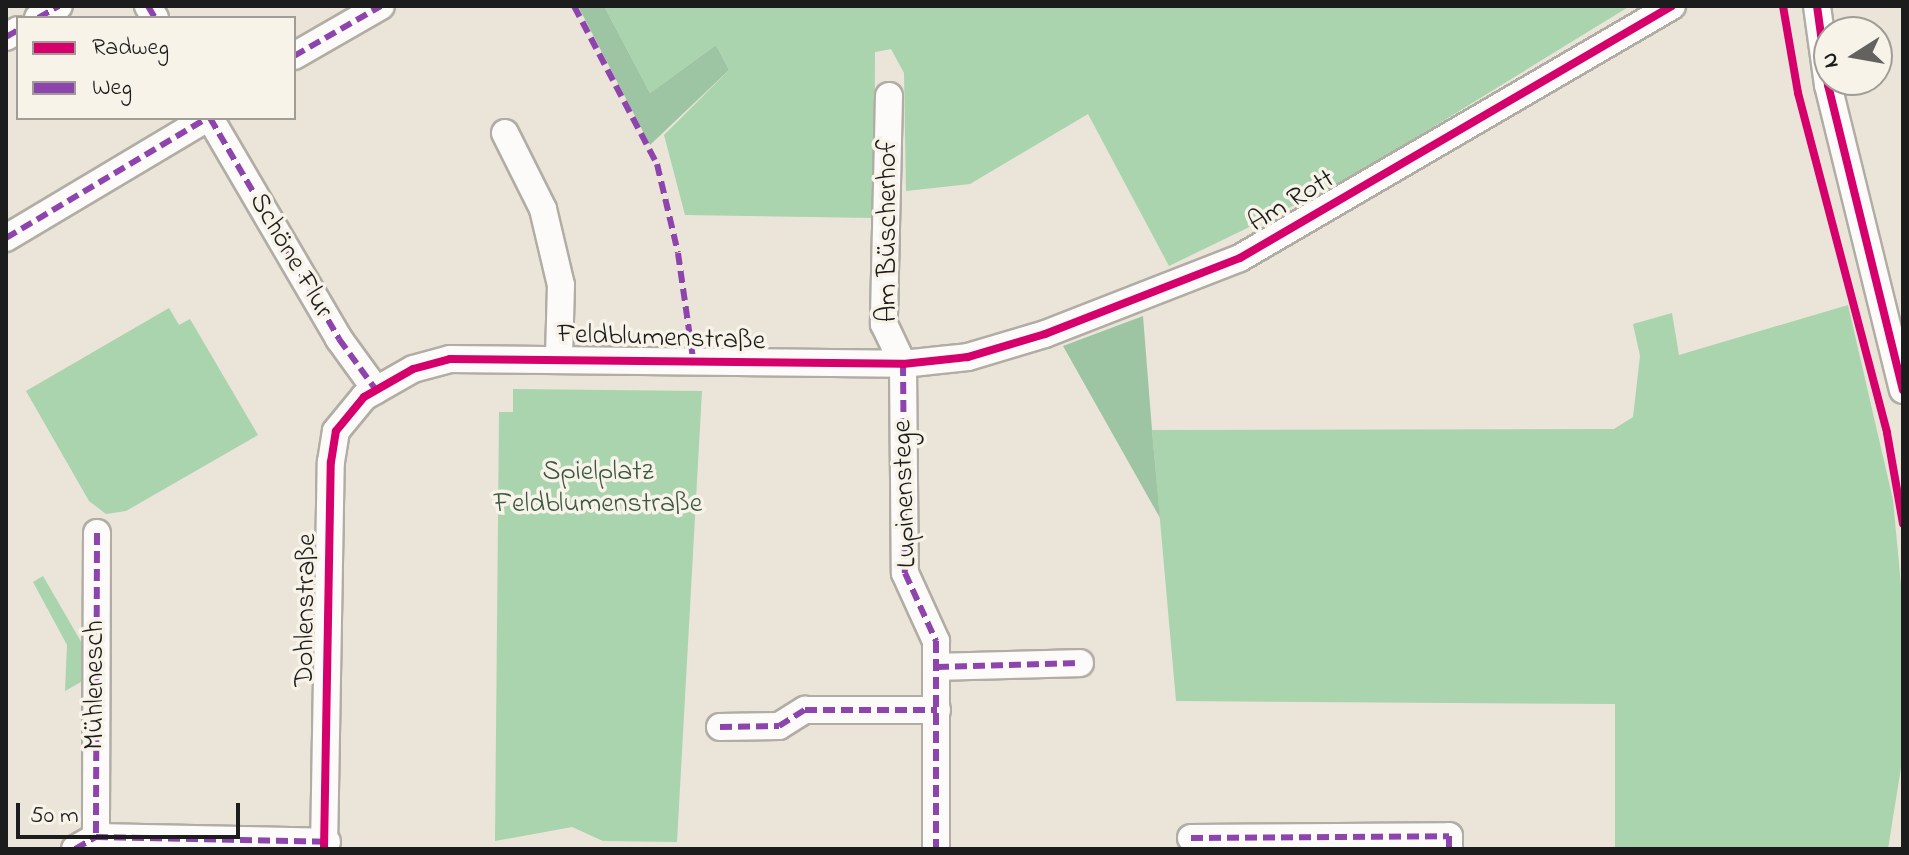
<!DOCTYPE html>
<html>
<head>
<meta charset="utf-8">
<style>
  body { margin:0 }
  #map { position:relative; width:1909px; height:855px; overflow:hidden; background:#ebe4d8; font-family:"Indie Flower",sans-serif }
  div>[style] { position:absolute }
  .green>* { inset:0; background:#a9d4ae }
  .forest>* { inset:0; background:#9dc5a3 }
  .roads { filter:drop-shadow(2px 0 #b1ada5) drop-shadow(-2px 0 #b1ada5) drop-shadow(0 2px #b1ada5) drop-shadow(0 -2px #b1ada5) }
  .street>* { height:26px; margin:-13px; padding:0 13px; transform-origin:13px; border-radius:13px; background:#fcfbf9 }
  .quiet>* { height:6px; margin-top:-3px; transform-origin:0; background:repeating-linear-gradient(90deg,#8e44ad 0 12px,transparent 0 18px) }
  .cycleway>* { height:8px; margin:-4px; padding:0 4px; transform-origin:4px; border-radius:4px; background:#d6006c }
  span { translate:-50% -50%; white-space:nowrap; text-align:center; line-height:1.15; -webkit-text-stroke:7px #f7f3e8; paint-order:stroke }
  .street-label { font-size:28px; color:#1c1c1c }
  .park-label { font-size:28px; color:#3a5843 }
  .frame { position:absolute; inset:0; border:8px solid #1c1c1c; pointer-events:none }
  .legend { position:absolute; left:16px; top:16px; width:280px; height:104px; box-sizing:border-box; background:#f7f3e8; border:2px solid #9f9d96; margin:0; padding:10px 14px; list-style:none; font-size:24px; color:#1c1c1c }
  .legend li { display:flex; align-items:center; gap:16px; height:40px }
  .legend b { width:40px; border:2px solid #9f9d96 }
  .north { position:absolute; left:1813px; top:16px; width:80px; height:80px; box-sizing:border-box; background:#f7f3e8; border:2px solid #9f9d96; border-radius:50%; rotate:259deg; font-size:22px; font-weight:700; line-height:32px; text-align:center; color:#1c1c1c }
  .north::after { content:''; display:block; margin:auto; width:28px; height:36px; background:#64625e; clip-path:polygon(50% 0,100% 100%,50% 72%,0 100%) }
  .scale { position:absolute; left:16px; top:803px; width:224px; height:36px; box-sizing:border-box; border:4px solid #1c1c1c; border-top:0; padding-left:10px; font-size:24px; line-height:28px; white-space:nowrap; color:#1c1c1c; -webkit-text-stroke:6px #f7f3e8; paint-order:stroke }
</style>
</head>
<body>
<div id="map">
  <div class="green">
    <div style="clip-path:polygon(604px 6px,1630px 6px,1350px 178px,1169px 266px,1088px 114px,970px 184px,906px 191px,904px 73px,891px 49px,875px 52px,874px 218px,685px 215px,664px 135px,729px 70px,716px 45px,650px 93px)"></div>
    <div style="clip-path:polygon(1848px 305px,1893px 500px,1903px 606px,1903px 755px,1888px 849px,1615px 849px,1615px 704px,1176px 701px,1152px 430px,1614px 429px,1633px 417px,1640px 356px,1633px 324px,1672px 313px,1679px 355px)"></div>
    <div style="clip-path:polygon(169px 308px,179px 325px,190px 319px,258px 435px,126px 511px,106px 514px,89px 501px,26px 391px)"></div>
    <div style="clip-path:polygon(513px 389px,702px 391px,677px 842px,603px 841px,572px 827px,495px 841px,499px 412px,513px 412px)"></div>
    <div style="clip-path:polygon(43px 576px,83px 645px,81px 682px,65px 691px,67px 645px,33px 582px)"></div>
  </div>
  <div class="forest">
    <div style="clip-path:polygon(578px 6px,604px 6px,650px 93px,716px 45px,729px 70px,650px 145px)"></div>
    <div style="clip-path:polygon(1143px 316px,1152px 430px,1160px 518px,1063px 346px)"></div>
  </div>
  <div class="roads">
    <div class="street">
      <div style="left:148px;top:6px;width:14px;rotate:60deg"></div>
      <div style="left:1817px;top:6px;width:80px;rotate:82.1deg"></div>
      <div style="left:1828px;top:85px;width:314px;rotate:76.2deg"></div>
      <div style="left:38px;top:18px;width:24px;rotate:-30deg"></div>
      <div style="left:6px;top:37px;width:14px;rotate:-30deg"></div>
      <div style="left:294px;top:56px;width:100px;rotate:-29.9deg"></div>
      <div style="left:889px;top:96px;width:228px;rotate:91.3deg"></div>
      <div style="left:884px;top:324px;width:44px;rotate:64.6deg"></div>
      <div style="left:903px;top:364px;width:209px;rotate:89.5deg"></div>
      <div style="left:905px;top:573px;width:75px;rotate:65.5deg"></div>
      <div style="left:936px;top:641px;width:208px;rotate:90deg"></div>
      <div style="left:210px;top:118px;width:256px;rotate:59.7deg"></div>
      <div style="left:339px;top:339px;width:63px;rotate:54deg"></div>
      <div style="left:505px;top:133px;width:85px;rotate:63.4deg"></div>
      <div style="left:543px;top:209px;width:78px;rotate:76.7deg"></div>
      <div style="left:561px;top:285px;width:73px;rotate:91.6deg"></div>
      <div style="left:6px;top:238px;width:234px;rotate:-30.8deg"></div>
      <div style="left:97px;top:533px;width:304px;rotate:90.2deg"></div>
      <div style="left:96px;top:837px;width:231px;rotate:1.2deg"></div>
      <div style="left:937px;top:667px;width:143px;rotate:-1.6deg"></div>
      <div style="left:720px;top:727px;width:59px;rotate:-1deg"></div>
      <div style="left:779px;top:726px;width:31px;rotate:-32deg"></div>
      <div style="left:805px;top:710px;width:132px"></div>
      <div style="left:1191px;top:838px;width:258px;rotate:-0.4deg"></div>
      <div style="left:1449px;top:836px;width:13px;rotate:90deg"></div>
      <div style="left:75px;top:849px;width:24px;rotate:-30deg"></div>
      <div style="left:324px;top:849px;width:387px;rotate:-89deg"></div>
      <div style="left:331px;top:462px;width:31px;rotate:-81deg"></div>
      <div style="left:336px;top:431px;width:44px;rotate:-50.5deg"></div>
      <div style="left:364px;top:397px;width:56px;rotate:-29.7deg"></div>
      <div style="left:413px;top:369px;width:38px;rotate:-15deg"></div>
      <div style="left:450px;top:359px;width:453px;rotate:0.6deg"></div>
      <div style="left:903px;top:364px;width:65px;rotate:-6.1deg"></div>
      <div style="left:968px;top:357px;width:80px;rotate:-16.6deg"></div>
      <div style="left:1045px;top:334px;width:209px;rotate:-21.3deg"></div>
      <div style="left:1240px;top:258px;width:500px;rotate:-30.26deg"></div>
    </div>
  </div>
  <div class="quiet">
    <div style="left:148px;top:6px;width:14px;rotate:60deg"></div>
    <div style="left:574px;top:6px;width:178px;rotate:62.3deg"></div>
    <div style="left:657px;top:164px;width:91px;rotate:76.7deg"></div>
    <div style="left:678px;top:253px;width:113px;rotate:81.9deg"></div>
    <div style="left:38px;top:18px;width:24px;rotate:-30deg"></div>
    <div style="left:6px;top:37px;width:14px;rotate:-30deg"></div>
    <div style="left:294px;top:56px;width:100px;rotate:-29.9deg"></div>
    <div style="left:210px;top:118px;width:256px;rotate:59.7deg"></div>
    <div style="left:339px;top:339px;width:63px;rotate:54deg"></div>
    <div style="left:6px;top:238px;width:234px;rotate:-30.8deg"></div>
    <div style="left:899px;top:364px;width:4px"></div>
    <div style="left:903px;top:364px;width:209px;rotate:89.5deg"></div>
    <div style="left:905px;top:573px;width:75px;rotate:65.5deg"></div>
    <div style="left:936px;top:641px;width:208px;rotate:90deg"></div>
    <div style="left:97px;top:533px;width:304px;rotate:90.2deg"></div>
    <div style="left:96px;top:837px;width:231px;rotate:1.2deg"></div>
    <div style="left:937px;top:667px;width:143px;rotate:-1.6deg"></div>
    <div style="left:720px;top:727px;width:59px;rotate:-1deg"></div>
    <div style="left:779px;top:726px;width:31px;rotate:-32deg"></div>
    <div style="left:805px;top:710px;width:132px"></div>
    <div style="left:1191px;top:838px;width:258px;rotate:-0.4deg"></div>
    <div style="left:1449px;top:836px;width:13px;rotate:90deg"></div>
    <div style="left:75px;top:849px;width:24px;rotate:-30deg"></div>
  </div>
  <div class="cycleway">
    <div style="left:1783px;top:6px;width:88px;rotate:80.2deg"></div>
    <div style="left:1798px;top:93px;width:351px;rotate:75.3deg"></div>
    <div style="left:1887px;top:433px;width:92px;rotate:80deg"></div>
    <div style="left:1817px;top:6px;width:80px;rotate:82.1deg"></div>
    <div style="left:1828px;top:85px;width:314px;rotate:76.2deg"></div>
    <div style="left:324px;top:849px;width:387px;rotate:-89deg"></div>
    <div style="left:331px;top:462px;width:31px;rotate:-81deg"></div>
    <div style="left:336px;top:431px;width:44px;rotate:-50.5deg"></div>
    <div style="left:364px;top:397px;width:56px;rotate:-29.7deg"></div>
    <div style="left:413px;top:369px;width:38px;rotate:-15deg"></div>
    <div style="left:450px;top:359px;width:453px;rotate:0.6deg"></div>
    <div style="left:903px;top:364px;width:65px;rotate:-6.1deg"></div>
    <div style="left:968px;top:357px;width:80px;rotate:-16.6deg"></div>
    <div style="left:1045px;top:334px;width:209px;rotate:-21.3deg"></div>
    <div style="left:1240px;top:258px;width:500px;rotate:-30.26deg"></div>
  </div>
  <div class="street-label">
    <span style="left:1292px;top:202px;rotate:-31deg">Am Rott</span>
    <span style="left:889px;top:231px;rotate:-90deg">Am Büscherhof</span>
    <span style="left:290px;top:256px;rotate:60deg">Schöne Flur</span>
    <span style="left:661px;top:339px;rotate:2deg">Feldblumenstraße</span>
    <span style="left:906px;top:494px;rotate:-92deg">Lupinenstege</span>
    <span style="left:307px;top:610px;rotate:-89deg">Dohlenstraße</span>
    <span style="left:96px;top:685px;rotate:-90deg">Mühlenesch</span>
  </div>
  <div class="park-label">
    <span style="left:598px;top:489px">Spielplatz<br>Feldblumenstraße</span>
  </div>
  <div class="frame"></div>
  <ul class="legend">
  <li><b style="height:10px;background:#d6006c"></b>Radweg</li>
  <li><b style="height:10px;background:#8e44ad"></b>Weg</li>
  </ul>
  <div class="north">N</div>
  <div class="scale">50 m</div>
</div>
</body>
</html>
